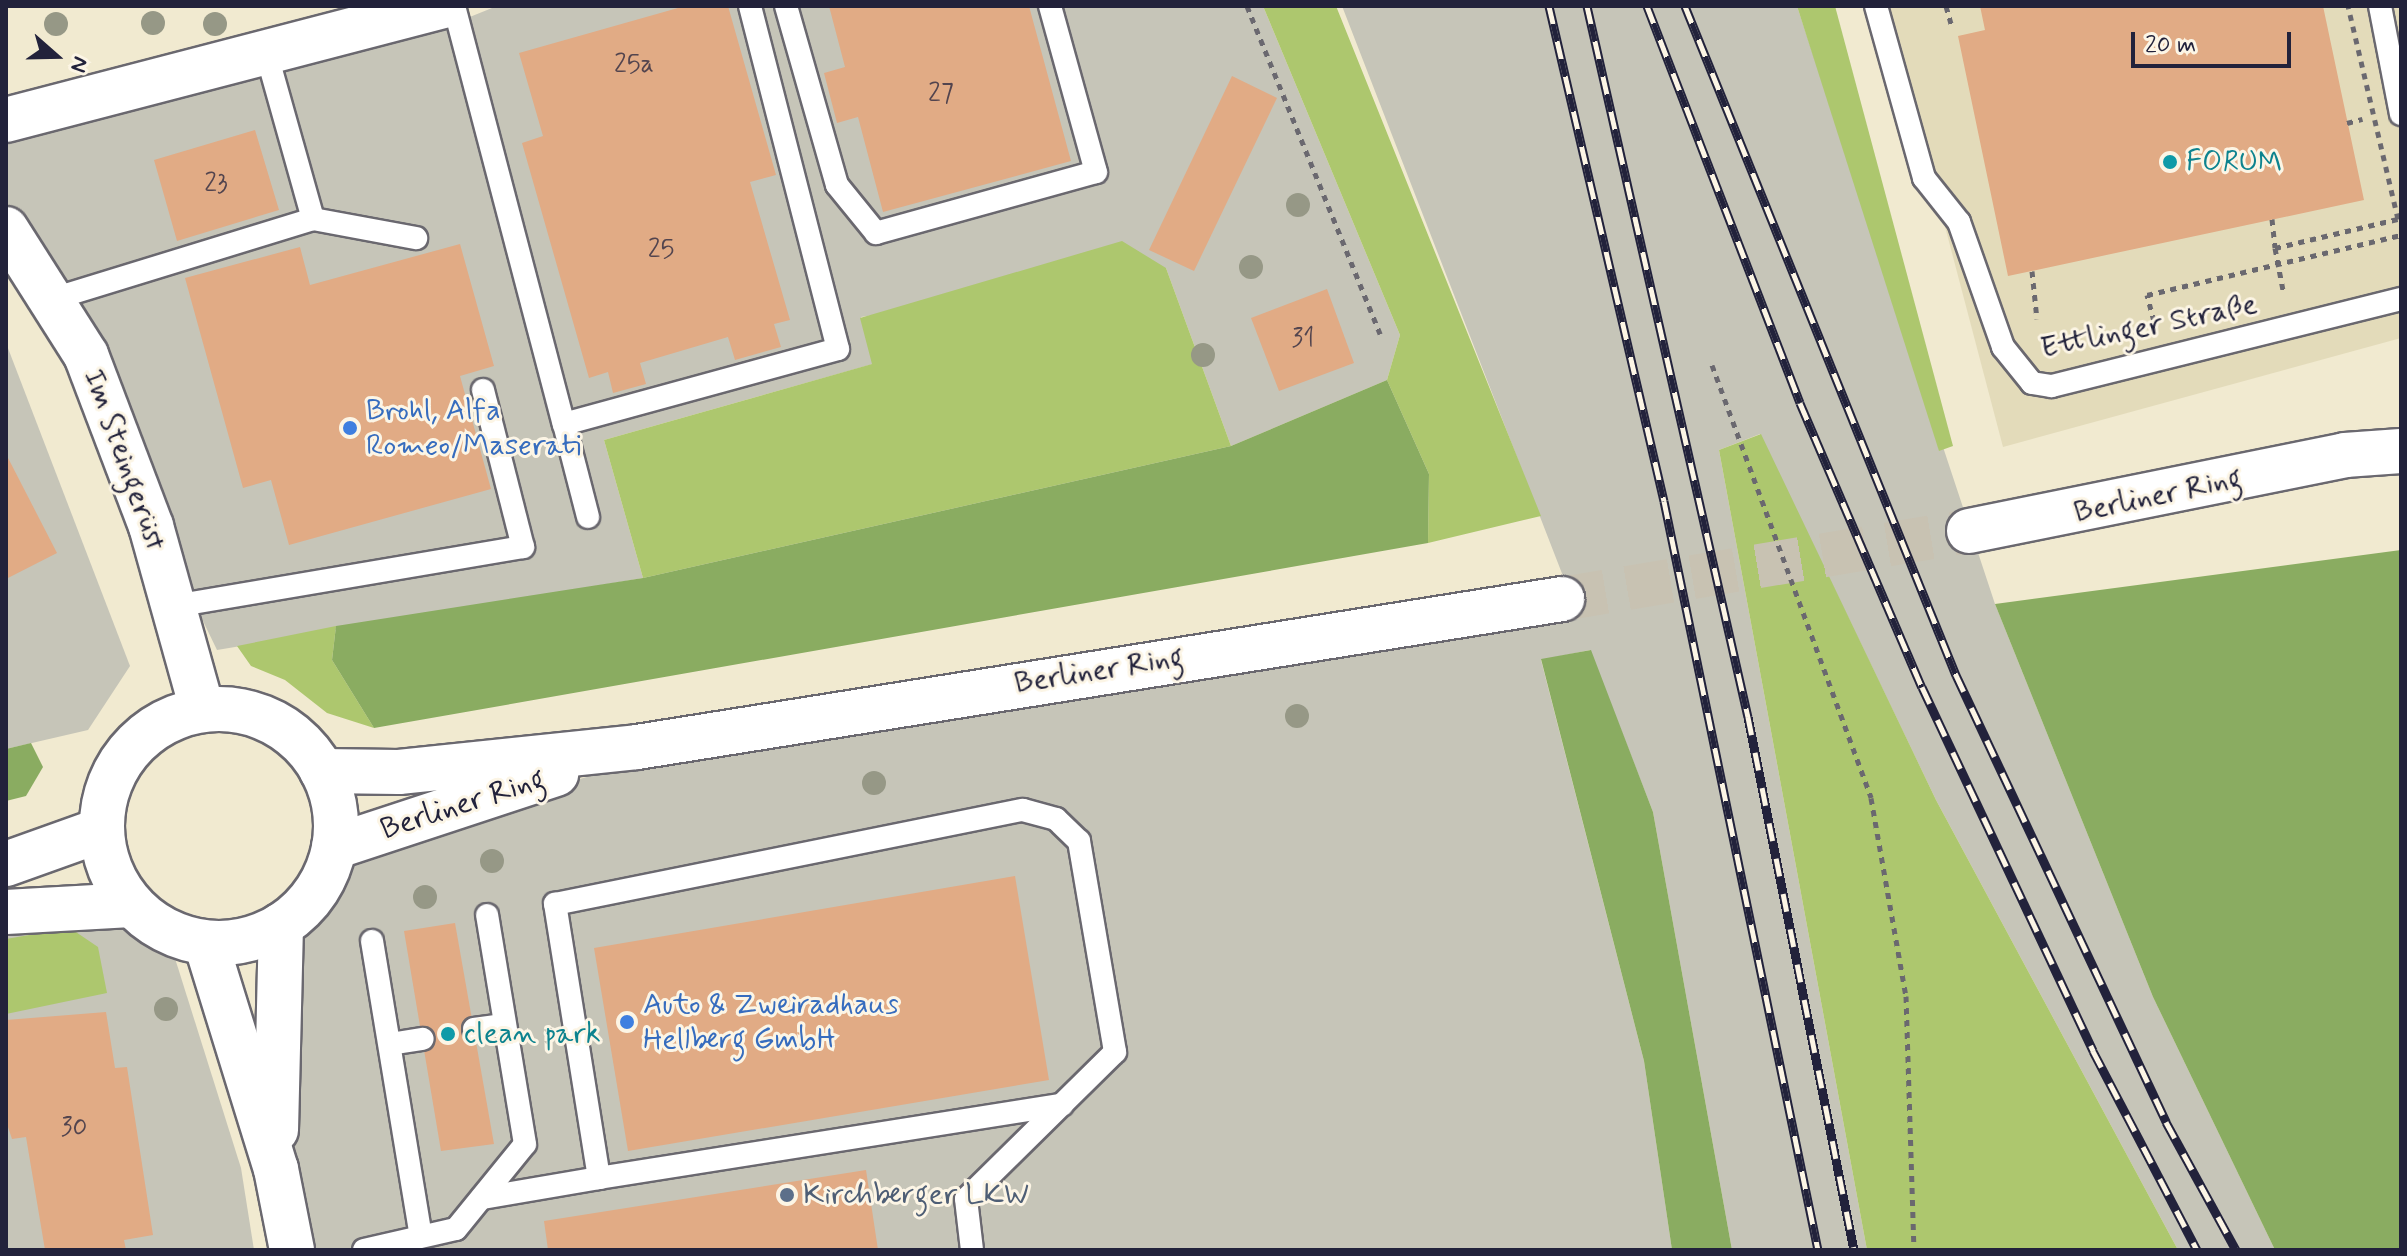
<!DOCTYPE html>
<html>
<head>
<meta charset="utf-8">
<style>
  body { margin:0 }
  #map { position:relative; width:2407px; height:1256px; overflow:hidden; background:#f1ead0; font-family:Mynerve,sans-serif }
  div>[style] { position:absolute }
  .built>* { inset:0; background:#e3dbba }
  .industrial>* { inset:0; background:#c6c5b8 }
  .green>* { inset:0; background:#adc76e }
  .forest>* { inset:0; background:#8aac61 }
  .building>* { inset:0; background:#e1ab85 }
  .tertiary-tunnel>* { height:44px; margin-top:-22px; transform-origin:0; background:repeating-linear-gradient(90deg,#c8c2b2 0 44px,transparent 0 66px) }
  .path>* { height:5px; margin-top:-2.5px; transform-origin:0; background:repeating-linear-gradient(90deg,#6a686f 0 6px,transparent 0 12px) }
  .roads { filter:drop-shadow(2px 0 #6a686f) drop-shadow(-2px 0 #6a686f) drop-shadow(0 2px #6a686f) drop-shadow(0 -2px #6a686f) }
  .service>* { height:22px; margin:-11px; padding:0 11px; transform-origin:11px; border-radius:11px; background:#fff }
  .minor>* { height:44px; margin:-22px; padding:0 22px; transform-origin:22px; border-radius:22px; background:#fff }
  .tertiary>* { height:44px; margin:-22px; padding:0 22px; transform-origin:22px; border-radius:22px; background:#fff }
  .tertiary>.ring { margin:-22px; padding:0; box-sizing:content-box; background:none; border:44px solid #fff; border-radius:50% }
  .rail>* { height:9px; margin-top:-4.5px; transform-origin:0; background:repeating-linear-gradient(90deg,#fcf5e5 0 18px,#22223b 0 36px); box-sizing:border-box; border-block:2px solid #22223b }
  .path-bridge>* { height:5px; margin-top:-2.5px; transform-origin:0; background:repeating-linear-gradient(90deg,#6a686f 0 6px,transparent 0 12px) }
  .trees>* { width:24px; height:24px; margin:-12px; border-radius:50%; background:#969886 }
  .dots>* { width:22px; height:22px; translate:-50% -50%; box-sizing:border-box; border:4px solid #fcf5e5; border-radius:50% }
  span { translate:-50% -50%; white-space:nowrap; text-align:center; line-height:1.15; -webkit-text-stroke:6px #fcf5e5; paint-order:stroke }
  .number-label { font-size:26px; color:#52444e }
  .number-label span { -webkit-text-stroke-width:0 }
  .culture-label { font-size:30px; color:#0d838f }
  .left { translate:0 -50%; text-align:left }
  .street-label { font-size:30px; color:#22223b }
  .shop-label { font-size:30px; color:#366cbe }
  .service-label { font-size:30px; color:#4e5e75 }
  .frame { position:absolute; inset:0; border:8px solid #22223b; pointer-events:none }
  .north { position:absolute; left:16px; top:16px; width:80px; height:80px; -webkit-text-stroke:6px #fcf5e5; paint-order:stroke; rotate:110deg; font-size:22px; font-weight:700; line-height:32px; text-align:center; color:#22223b }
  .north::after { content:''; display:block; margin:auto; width:28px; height:36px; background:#22223b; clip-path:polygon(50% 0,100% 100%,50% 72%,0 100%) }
  .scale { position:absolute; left:2131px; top:32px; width:160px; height:36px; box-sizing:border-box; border:4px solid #22223b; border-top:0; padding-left:10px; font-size:24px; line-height:28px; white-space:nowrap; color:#22223b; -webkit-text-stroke:6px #fcf5e5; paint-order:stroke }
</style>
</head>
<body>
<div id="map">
  <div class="built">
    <div style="clip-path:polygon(1887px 6px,2401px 6px,2401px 338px,2003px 447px)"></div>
  </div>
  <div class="industrial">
    <div style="clip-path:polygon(497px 6px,1263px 6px,1400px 335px,1387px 380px,1231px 446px,1166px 268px,861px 317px,873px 364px,604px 440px,643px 578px,217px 650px,6px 213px,6px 135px,445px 27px)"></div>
    <div style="clip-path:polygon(1342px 6px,1797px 6px,1995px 604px,2153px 997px,2275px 1250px,2178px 1250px,1936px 800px,1760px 434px,1719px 450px,1867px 1250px,1732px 1250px,1653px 812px,1590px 650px,1541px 660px,1644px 1061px,1672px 1250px,286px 1250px,281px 919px,312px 889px,333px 846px,642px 762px,1575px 607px)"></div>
    <div style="clip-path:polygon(6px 343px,130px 666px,88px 730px,6px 749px)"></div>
    <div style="clip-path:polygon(105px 915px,173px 952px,241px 1168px,254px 1250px,6px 1250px,6px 919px)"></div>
  </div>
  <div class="green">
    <div style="clip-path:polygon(1263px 6px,1336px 6px,1541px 516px,1428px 543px,1429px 474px,1387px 380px,1400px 335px)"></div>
    <div style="clip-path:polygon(1797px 6px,1835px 6px,1953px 446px,1939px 451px)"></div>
    <div style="clip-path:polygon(1122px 241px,1166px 268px,1231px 446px,643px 578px,604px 440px,872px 364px,860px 318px)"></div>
    <div style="clip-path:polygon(1761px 434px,1936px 800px,2178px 1250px,1867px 1250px,1719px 450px)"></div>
    <div style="clip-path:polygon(336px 626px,332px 660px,374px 728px,327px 713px,285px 680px,251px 666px,237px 646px)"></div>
    <div style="clip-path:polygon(70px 928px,98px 947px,107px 993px,6px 1014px,6px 939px)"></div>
  </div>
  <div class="forest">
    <div style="clip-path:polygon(1387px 380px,1429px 474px,1428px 543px,374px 728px,332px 660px,336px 626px,643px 578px,1231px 446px)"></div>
    <div style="clip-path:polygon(2401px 550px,2401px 1250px,2275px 1250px,2153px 997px,1995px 604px)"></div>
    <div style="clip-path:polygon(1591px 650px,1653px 812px,1732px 1250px,1672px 1250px,1644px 1061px,1541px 659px)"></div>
    <div style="clip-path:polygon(31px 743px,43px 767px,26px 796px,6px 801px,6px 749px)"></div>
  </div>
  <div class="building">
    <div style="clip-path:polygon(685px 6px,728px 6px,776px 175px,750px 182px,790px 320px,774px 324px,781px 347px,735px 360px,728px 337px,640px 363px,646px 384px,613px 393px,608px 372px,589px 378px,522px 143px,543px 136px,519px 53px)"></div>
    <div style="clip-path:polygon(829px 6px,1029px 6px,1071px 161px,883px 212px,858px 117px,837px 123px,824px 73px,845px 67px)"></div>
    <div style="clip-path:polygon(1980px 6px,2323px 6px,2364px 200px,2008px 276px,1958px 36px,1985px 30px)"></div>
    <div style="clip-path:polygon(1232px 76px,1277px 98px,1194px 271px,1149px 250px)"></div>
    <div style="clip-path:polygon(255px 130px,279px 210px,177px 241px,154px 160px)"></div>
    <div style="clip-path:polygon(460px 244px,494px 366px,460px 376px,491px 489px,289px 545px,271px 480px,243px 488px,185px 278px,300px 247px,310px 285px)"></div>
    <div style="clip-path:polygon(1327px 289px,1354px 363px,1279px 391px,1251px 318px)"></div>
    <div style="clip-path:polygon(6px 454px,57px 553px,6px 579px)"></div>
    <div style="clip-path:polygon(1015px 876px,1049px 1080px,628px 1151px,594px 948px)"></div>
    <div style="clip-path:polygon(455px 923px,494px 1144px,441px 1151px,404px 931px)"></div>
    <div style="clip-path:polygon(106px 1012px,115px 1068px,127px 1067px,153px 1235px,124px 1240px,126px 1250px,45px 1250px,26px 1137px,12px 1139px,6px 1121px,6px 1020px)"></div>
    <div style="clip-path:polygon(866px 1170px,878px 1250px,548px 1250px,544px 1221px)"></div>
  </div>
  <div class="tertiary-tunnel">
    <div style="left:1562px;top:599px;width:413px;rotate:-9.5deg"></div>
  </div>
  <div class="path">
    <div style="left:1247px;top:6px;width:354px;rotate:67.9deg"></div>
    <div style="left:1946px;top:6px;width:19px;rotate:74deg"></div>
    <div style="left:2347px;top:123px;width:16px;rotate:-15deg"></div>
    <div style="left:2275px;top:248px;width:43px;rotate:79.2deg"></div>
    <div style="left:2032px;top:271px;width:48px;rotate:84.1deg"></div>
    <div style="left:2154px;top:321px;width:27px;rotate:-105deg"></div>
    <div style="left:2147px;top:295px;width:261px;rotate:-13.3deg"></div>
    <div style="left:1712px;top:365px;width:461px;rotate:69.8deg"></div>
    <div style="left:1871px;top:798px;width:201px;rotate:80deg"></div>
    <div style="left:1906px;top:996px;width:254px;rotate:88.2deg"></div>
  </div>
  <div class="roads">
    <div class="service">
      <div style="left:454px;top:6px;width:432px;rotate:75.3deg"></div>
      <div style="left:564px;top:424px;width:284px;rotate:-15.3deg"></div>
      <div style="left:838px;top:349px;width:354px;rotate:-104.4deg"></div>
      <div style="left:786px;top:6px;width:186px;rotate:74.1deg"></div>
      <div style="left:837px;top:185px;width:62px;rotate:50.9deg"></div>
      <div style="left:876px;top:233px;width:228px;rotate:-15.5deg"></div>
      <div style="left:1096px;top:172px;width:172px;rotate:-105.5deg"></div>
      <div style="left:1876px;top:6px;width:179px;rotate:74.4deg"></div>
      <div style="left:1924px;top:178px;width:56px;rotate:51.5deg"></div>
      <div style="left:1959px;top:222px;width:133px;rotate:70.6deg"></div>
      <div style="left:2003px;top:347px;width:46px;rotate:51.1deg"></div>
      <div style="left:2032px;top:383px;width:20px;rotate:9deg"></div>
      <div style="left:2052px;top:386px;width:360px;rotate:-14deg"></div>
      <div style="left:2380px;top:6px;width:110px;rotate:79deg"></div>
      <div style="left:313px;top:219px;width:105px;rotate:10.5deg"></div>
      <div style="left:56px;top:298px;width:269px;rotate:-17.1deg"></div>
      <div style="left:313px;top:219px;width:173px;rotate:-105.7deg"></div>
      <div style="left:564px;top:424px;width:96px;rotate:75.5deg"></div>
      <div style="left:174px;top:606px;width:354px;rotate:-9.6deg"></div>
      <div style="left:523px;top:547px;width:162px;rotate:-104.3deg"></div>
      <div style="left:372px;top:941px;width:299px;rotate:80.6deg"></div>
      <div style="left:474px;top:1029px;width:30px;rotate:-8deg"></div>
      <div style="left:390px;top:1044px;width:33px;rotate:-9deg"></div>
      <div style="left:599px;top:1178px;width:469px;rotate:-9deg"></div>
      <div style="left:482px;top:1198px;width:119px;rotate:-9.7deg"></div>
      <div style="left:599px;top:1178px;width:278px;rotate:-99.1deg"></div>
      <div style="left:555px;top:904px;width:477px;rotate:-11.4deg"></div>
      <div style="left:1023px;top:810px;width:34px;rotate:15deg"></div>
      <div style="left:1056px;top:819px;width:32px;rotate:44deg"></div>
      <div style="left:1079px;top:841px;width:214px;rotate:80.3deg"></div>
      <div style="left:1115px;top:1052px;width:209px;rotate:135.4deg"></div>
      <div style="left:966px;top:1199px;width:51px;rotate:83.3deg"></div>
      <div style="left:364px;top:1250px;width:94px;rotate:-12.9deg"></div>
      <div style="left:456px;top:1229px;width:109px;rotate:-50.9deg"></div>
      <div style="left:525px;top:1144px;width:232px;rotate:-99.4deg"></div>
    </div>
    <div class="minor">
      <div style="left:6px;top:120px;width:452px;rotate:-14.6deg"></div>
      <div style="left:6px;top:229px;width:149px;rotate:57.6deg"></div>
      <div style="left:86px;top:355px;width:183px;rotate:69.2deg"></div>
      <div style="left:151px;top:526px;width:190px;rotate:74.4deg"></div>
      <div style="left:206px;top:943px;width:237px;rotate:72.8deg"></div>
      <div style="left:276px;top:1169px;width:83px;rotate:78.8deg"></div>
      <div style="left:276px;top:1130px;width:205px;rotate:-88.6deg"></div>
    </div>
    <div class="tertiary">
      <div style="left:1969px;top:531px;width:384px;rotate:-11.4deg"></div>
      <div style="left:2345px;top:455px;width:56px;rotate:-4.1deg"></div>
      <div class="ring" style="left:102px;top:709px;width:190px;height:190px"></div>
      <div style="left:322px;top:771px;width:77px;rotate:0.7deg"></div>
      <div style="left:399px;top:772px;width:239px;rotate:-6deg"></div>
      <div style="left:637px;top:747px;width:937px;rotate:-9.09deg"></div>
      <div style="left:334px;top:847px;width:234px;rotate:-18.2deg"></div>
      <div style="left:6px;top:864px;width:101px;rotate:-19.7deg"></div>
      <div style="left:6px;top:912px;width:125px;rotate:-3.2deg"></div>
    </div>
  </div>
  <div class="rail">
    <div style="left:1549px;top:6px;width:508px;rotate:76.92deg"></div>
    <div style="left:1664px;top:501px;width:765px;rotate:78.38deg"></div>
    <div style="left:1587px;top:6px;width:729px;rotate:77.24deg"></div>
    <div style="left:1748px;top:717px;width:543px;rotate:78.75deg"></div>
    <div style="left:1647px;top:6px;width:425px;rotate:68.9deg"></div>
    <div style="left:1800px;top:403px;width:309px;rotate:66.8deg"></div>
    <div style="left:1922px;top:687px;width:402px;rotate:64.8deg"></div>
    <div style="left:2093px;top:1051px;width:225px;rotate:62.4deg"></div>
    <div style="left:1685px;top:6px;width:722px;rotate:67.95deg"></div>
    <div style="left:1956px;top:675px;width:494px;rotate:64.8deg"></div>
    <div style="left:2166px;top:1122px;width:146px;rotate:61.3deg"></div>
  </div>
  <div class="path-bridge">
    <div style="left:2272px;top:219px;width:29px;rotate:84deg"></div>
    <div style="left:2275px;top:248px;width:126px;rotate:-13.3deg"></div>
    <div style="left:2398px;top:219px;width:219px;rotate:-103.2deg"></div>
  </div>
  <div class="trees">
    <div style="left:153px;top:23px"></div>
    <div style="left:56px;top:24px"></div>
    <div style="left:215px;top:24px"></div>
    <div style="left:1298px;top:205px"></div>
    <div style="left:1251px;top:267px"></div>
    <div style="left:1203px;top:355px"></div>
    <div style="left:1297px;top:716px"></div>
    <div style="left:874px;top:783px"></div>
    <div style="left:492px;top:861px"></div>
    <div style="left:425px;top:897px"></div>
    <div style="left:166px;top:1009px"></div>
  </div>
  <div class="dots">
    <div style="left:2170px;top:162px;background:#0f9aa8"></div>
    <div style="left:350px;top:428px;background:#3f7fe0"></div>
    <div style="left:627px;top:1022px;background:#3f7fe0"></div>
    <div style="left:448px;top:1034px;background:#0f9aa8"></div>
    <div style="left:787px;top:1195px;background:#5c6f8a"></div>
  </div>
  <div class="number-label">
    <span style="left:634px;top:66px">25a</span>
    <span style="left:941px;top:95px">27</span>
    <span style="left:216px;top:185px">23</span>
    <span style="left:661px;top:251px">25</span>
    <span style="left:1303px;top:340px">31</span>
    <span style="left:74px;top:1129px">30</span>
  </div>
  <div class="culture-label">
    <span class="left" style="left:2186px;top:162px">FORUM</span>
    <span class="left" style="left:464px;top:1034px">clean park</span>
  </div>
  <div class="street-label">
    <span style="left:2149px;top:327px;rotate:-12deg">Ettlinger Straße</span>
    <span style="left:124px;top:460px;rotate:70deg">Im Steingerüst</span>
    <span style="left:2158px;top:496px;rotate:-12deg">Berliner Ring</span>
    <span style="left:1099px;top:671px;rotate:-9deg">Berliner Ring</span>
    <span style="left:463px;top:805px;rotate:-18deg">Berliner Ring</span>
  </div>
  <div class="shop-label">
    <span class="left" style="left:366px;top:428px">Brohl, Alfa<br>Romeo/Maserati</span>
    <span class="left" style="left:643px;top:1022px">Auto &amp; Zweiradhaus<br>Hellberg GmbH</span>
  </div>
  <div class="service-label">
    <span class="left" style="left:803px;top:1195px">Kirchberger LKW</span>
  </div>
  <div class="frame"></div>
  <div class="north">N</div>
  <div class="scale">20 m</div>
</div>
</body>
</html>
